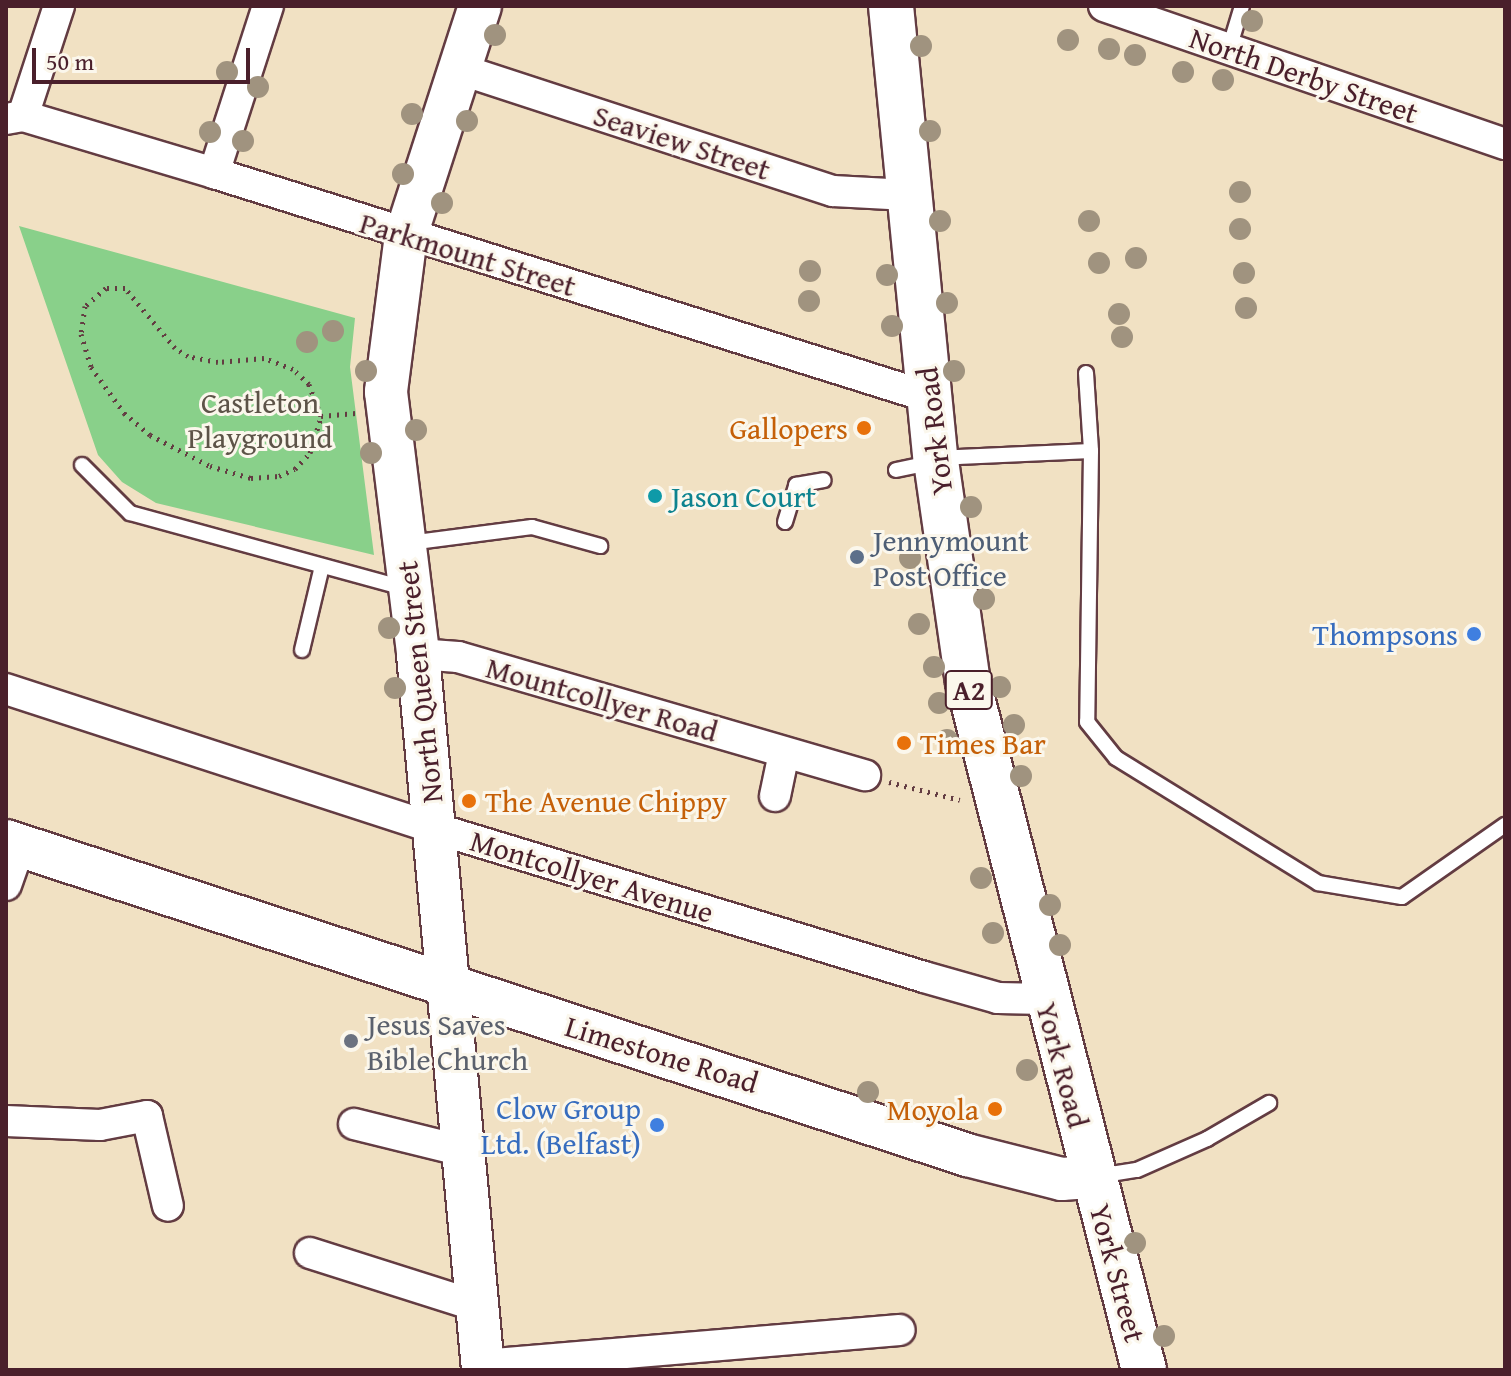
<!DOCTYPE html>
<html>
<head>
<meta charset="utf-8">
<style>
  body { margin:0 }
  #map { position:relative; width:1511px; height:1376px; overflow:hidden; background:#f1e1c3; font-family:"Gentium Book Plus",serif }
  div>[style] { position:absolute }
  .green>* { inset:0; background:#89d08a }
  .path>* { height:5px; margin-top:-2.5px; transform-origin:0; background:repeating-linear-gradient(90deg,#633c42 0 2px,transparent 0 8px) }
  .roads { filter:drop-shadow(2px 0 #633c42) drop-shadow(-2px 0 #633c42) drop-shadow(0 2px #633c42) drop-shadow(0 -2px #633c42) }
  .lane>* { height:14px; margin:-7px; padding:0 7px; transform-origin:7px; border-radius:7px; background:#fff }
  .street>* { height:30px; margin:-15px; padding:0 15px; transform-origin:15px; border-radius:15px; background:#fff }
  .secondary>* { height:42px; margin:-21px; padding:0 21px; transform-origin:21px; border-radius:21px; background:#fff }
  .primary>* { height:44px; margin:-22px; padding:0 22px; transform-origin:22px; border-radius:22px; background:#fff }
  .trees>* { width:22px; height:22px; margin:-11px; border-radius:50%; background:#a0937f }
  .dots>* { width:22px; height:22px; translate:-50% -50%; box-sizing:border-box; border:4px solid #fbf7ec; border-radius:50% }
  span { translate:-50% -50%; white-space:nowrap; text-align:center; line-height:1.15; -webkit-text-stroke:6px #fbf7ec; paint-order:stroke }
  .shield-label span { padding:2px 6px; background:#fbf7ec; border:2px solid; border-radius:6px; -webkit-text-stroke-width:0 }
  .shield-label { font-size:28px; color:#4a1f2b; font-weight:700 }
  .street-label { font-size:30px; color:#4a1f2b }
  .park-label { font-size:30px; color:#5d5448 }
  .food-label { font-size:30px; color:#c56008 }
  .right { translate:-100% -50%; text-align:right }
  .left { translate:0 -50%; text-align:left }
  .culture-label { font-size:30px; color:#0d838f }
  .service-label { font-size:30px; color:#4e5e75 }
  .shop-label { font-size:30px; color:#366cbe }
  .worship-label { font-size:30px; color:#5b616d }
  .frame { position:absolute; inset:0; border:8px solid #4a1f2b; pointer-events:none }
  .scale { position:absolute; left:32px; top:48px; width:218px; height:36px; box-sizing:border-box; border:4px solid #4a1f2b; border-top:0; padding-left:10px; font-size:24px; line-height:28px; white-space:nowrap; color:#4a1f2b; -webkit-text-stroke:6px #fbf7ec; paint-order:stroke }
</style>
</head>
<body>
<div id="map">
  <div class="green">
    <div style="clip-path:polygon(19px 226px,355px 318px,350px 367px,374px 555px,156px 503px,122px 482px,98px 455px)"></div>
  </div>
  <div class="path">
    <div style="left:321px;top:416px;width:34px;rotate:-111deg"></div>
    <div style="left:309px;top:384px;width:22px;rotate:-137deg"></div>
    <div style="left:293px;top:369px;width:31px;rotate:-159deg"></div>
    <div style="left:264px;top:358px;width:46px;rotate:175deg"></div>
    <div style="left:218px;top:362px;width:31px;rotate:-169deg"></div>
    <div style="left:188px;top:356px;width:15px;rotate:-148deg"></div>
    <div style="left:175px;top:348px;width:78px;rotate:-129.8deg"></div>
    <div style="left:125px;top:288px;width:19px;rotate:180deg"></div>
    <div style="left:106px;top:288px;width:28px;rotate:139deg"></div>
    <div style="left:85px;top:306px;width:28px;rotate:98deg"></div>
    <div style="left:81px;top:334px;width:34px;rotate:73deg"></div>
    <div style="left:91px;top:367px;width:57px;rotate:54.3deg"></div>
    <div style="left:124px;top:413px;width:34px;rotate:40deg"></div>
    <div style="left:150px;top:435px;width:68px;rotate:27.3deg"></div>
    <div style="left:210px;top:466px;width:43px;rotate:16.3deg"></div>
    <div style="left:251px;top:478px;width:28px;rotate:-4deg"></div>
    <div style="left:279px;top:476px;width:17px;rotate:-24deg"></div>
    <div style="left:295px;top:469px;width:22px;rotate:-47deg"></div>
    <div style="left:310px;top:453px;width:39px;rotate:-73deg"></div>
    <div style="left:321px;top:416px;width:35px;rotate:-5deg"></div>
    <div style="left:889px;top:782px;width:73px;rotate:14.2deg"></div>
  </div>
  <div class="roads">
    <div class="lane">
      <div style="left:1229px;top:49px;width:45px;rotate:-73.2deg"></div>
      <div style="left:1086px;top:373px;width:78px;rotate:86.3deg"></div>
      <div style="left:1091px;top:451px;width:271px;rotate:90.8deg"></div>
      <div style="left:1087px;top:722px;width:46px;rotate:51.1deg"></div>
      <div style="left:1116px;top:758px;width:238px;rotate:31.7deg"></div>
      <div style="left:1318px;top:883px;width:85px;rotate:9.5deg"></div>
      <div style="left:1402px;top:897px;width:126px;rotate:-35deg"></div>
      <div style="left:82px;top:465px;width:68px;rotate:45deg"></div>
      <div style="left:130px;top:513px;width:284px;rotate:15.3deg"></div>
      <div style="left:896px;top:470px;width:63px;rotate:-11.8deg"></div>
      <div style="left:958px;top:457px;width:133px;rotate:-2.6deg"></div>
      <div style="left:785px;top:522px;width:39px;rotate:-73deg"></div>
      <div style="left:796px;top:485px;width:28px;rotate:-10deg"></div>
      <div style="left:409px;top:543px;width:124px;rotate:-7.4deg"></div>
      <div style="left:532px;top:527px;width:71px;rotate:15.6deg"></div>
      <div style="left:302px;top:650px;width:86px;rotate:-76.6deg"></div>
      <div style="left:1098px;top:1176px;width:39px;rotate:-9deg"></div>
      <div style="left:1137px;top:1170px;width:77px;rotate:-23.9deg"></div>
      <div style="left:1207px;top:1139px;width:72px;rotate:-30.1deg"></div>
    </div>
    <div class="street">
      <div style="left:1104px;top:6px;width:424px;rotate:19deg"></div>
      <div style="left:459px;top:69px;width:393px;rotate:18.1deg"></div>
      <div style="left:833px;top:191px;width:75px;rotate:3.1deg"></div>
      <div style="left:23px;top:116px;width:116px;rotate:-71.9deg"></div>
      <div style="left:6px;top:119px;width:17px;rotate:-10deg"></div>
      <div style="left:23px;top:116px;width:199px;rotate:16.6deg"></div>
      <div style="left:214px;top:173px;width:749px;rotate:17.4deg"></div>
      <div style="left:214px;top:173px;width:176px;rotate:-72.1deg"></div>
      <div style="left:418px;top:654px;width:40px;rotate:4.3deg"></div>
      <div style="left:458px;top:657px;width:424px;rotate:16.2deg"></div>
      <div style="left:6px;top:689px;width:450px;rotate:18deg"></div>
      <div style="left:434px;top:828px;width:512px;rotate:16.91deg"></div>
      <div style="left:924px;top:977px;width:77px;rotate:15.8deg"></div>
      <div style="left:998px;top:998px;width:47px;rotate:1.2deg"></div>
      <div style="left:775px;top:796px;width:44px;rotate:-78.2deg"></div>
      <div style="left:6px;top:885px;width:42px;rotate:-70.7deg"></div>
      <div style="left:6px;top:1121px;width:94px;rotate:2.4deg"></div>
      <div style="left:100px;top:1125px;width:48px;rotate:-10.8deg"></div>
      <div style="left:147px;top:1116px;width:92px;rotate:76.9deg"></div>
      <div style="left:354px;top:1124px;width:112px;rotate:13.9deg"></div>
      <div style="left:310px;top:1253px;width:175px;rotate:17.6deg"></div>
      <div style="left:483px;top:1365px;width:418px;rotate:-4.8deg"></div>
    </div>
    <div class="secondary">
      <div style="left:480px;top:6px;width:241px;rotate:107.9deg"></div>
      <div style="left:406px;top:235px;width:158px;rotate:97.3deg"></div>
      <div style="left:386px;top:392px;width:264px;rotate:83deg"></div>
      <div style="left:418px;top:654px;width:719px;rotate:84.81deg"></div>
      <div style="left:6px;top:841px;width:1011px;rotate:18.09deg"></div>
      <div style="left:967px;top:1155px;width:98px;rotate:14.2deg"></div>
      <div style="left:1062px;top:1179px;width:30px;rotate:-4deg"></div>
    </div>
    <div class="primary">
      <div style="left:891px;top:6px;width:457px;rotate:84.4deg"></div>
      <div style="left:936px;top:461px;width:223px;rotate:81.8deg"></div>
      <div style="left:968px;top:682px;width:710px;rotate:75.65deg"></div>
    </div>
  </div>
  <div class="trees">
    <div style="left:1252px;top:21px"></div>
    <div style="left:495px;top:35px"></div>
    <div style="left:1068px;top:40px"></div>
    <div style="left:921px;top:46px"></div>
    <div style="left:1109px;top:49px"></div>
    <div style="left:1135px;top:55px"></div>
    <div style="left:227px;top:72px"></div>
    <div style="left:1183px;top:72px"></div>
    <div style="left:1223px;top:80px"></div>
    <div style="left:258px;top:87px"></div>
    <div style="left:412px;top:114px"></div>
    <div style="left:467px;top:121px"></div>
    <div style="left:930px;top:131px"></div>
    <div style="left:210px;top:132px"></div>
    <div style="left:243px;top:141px"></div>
    <div style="left:403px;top:174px"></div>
    <div style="left:1240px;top:192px"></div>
    <div style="left:442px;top:203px"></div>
    <div style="left:940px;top:221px"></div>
    <div style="left:1089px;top:221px"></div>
    <div style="left:1240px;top:229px"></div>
    <div style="left:1136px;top:258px"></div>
    <div style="left:1099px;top:263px"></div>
    <div style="left:810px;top:271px"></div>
    <div style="left:1244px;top:273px"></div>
    <div style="left:887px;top:275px"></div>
    <div style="left:809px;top:301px"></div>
    <div style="left:947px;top:303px"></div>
    <div style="left:1246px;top:308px"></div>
    <div style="left:1119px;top:314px"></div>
    <div style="left:892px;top:326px"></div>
    <div style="left:333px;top:331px"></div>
    <div style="left:1122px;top:337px"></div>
    <div style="left:307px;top:342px"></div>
    <div style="left:366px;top:371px"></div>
    <div style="left:954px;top:371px"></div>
    <div style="left:416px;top:430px"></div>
    <div style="left:371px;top:453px"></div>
    <div style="left:971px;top:507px"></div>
    <div style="left:910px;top:558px"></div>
    <div style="left:984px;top:599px"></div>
    <div style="left:919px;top:624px"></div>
    <div style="left:389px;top:628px"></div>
    <div style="left:934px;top:667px"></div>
    <div style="left:1000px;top:687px"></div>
    <div style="left:395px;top:688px"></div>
    <div style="left:939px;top:703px"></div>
    <div style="left:1014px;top:725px"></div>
    <div style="left:947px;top:740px"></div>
    <div style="left:1021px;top:776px"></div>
    <div style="left:981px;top:878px"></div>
    <div style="left:1050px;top:905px"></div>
    <div style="left:993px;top:933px"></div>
    <div style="left:1060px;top:945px"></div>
    <div style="left:1027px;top:1070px"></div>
    <div style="left:868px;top:1092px"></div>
    <div style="left:1135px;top:1243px"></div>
    <div style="left:1164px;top:1336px"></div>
  </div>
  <div class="dots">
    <div style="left:864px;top:428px;background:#e8710a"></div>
    <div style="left:655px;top:496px;background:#0f9aa8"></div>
    <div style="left:857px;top:557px;background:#5c6f8a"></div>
    <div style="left:1474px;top:634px;background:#3f7fe0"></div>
    <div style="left:904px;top:743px;background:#e8710a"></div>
    <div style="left:469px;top:801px;background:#e8710a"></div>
    <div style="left:351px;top:1041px;background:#6b7280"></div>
    <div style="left:995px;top:1109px;background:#e8710a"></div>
    <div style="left:657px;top:1125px;background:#3f7fe0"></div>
  </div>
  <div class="shield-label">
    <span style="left:969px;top:690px">A2</span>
  </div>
  <div class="street-label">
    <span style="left:1304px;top:75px;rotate:19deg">North Derby Street</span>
    <span style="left:682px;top:142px;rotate:18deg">Seaview Street</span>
    <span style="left:468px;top:254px;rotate:17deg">Parkmount Street</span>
    <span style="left:934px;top:431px;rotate:-97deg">York Road</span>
    <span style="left:419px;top:682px;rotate:-96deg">North Queen Street</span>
    <span style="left:602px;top:699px;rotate:16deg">Mountcollyer Road</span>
    <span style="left:592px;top:876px;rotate:17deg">Montcollyer Avenue</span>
    <span style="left:662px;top:1054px;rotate:17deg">Limestone Road</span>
    <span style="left:1063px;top:1065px;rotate:75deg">York Road</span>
    <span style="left:1118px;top:1273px;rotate:75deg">York Street</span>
  </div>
  <div class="park-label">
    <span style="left:260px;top:419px">Castleton<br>Playground</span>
  </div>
  <div class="food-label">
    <span class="right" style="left:848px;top:428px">Gallopers</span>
    <span class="left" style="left:920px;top:743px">Times Bar</span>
    <span class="left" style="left:485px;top:801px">The Avenue Chippy</span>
    <span class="right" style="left:979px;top:1109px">Moyola</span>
  </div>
  <div class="culture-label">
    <span class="left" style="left:671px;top:496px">Jason Court</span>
  </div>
  <div class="service-label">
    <span class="left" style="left:873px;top:557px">Jennymount<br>Post Office</span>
  </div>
  <div class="shop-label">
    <span class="right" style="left:1458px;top:634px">Thompsons</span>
    <span class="right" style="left:641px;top:1125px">Clow Group<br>Ltd. (Belfast)</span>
  </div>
  <div class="worship-label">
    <span class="left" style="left:367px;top:1041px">Jesus Saves<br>Bible Church</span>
  </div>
  <div class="frame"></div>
  <div class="scale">50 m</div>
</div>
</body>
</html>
